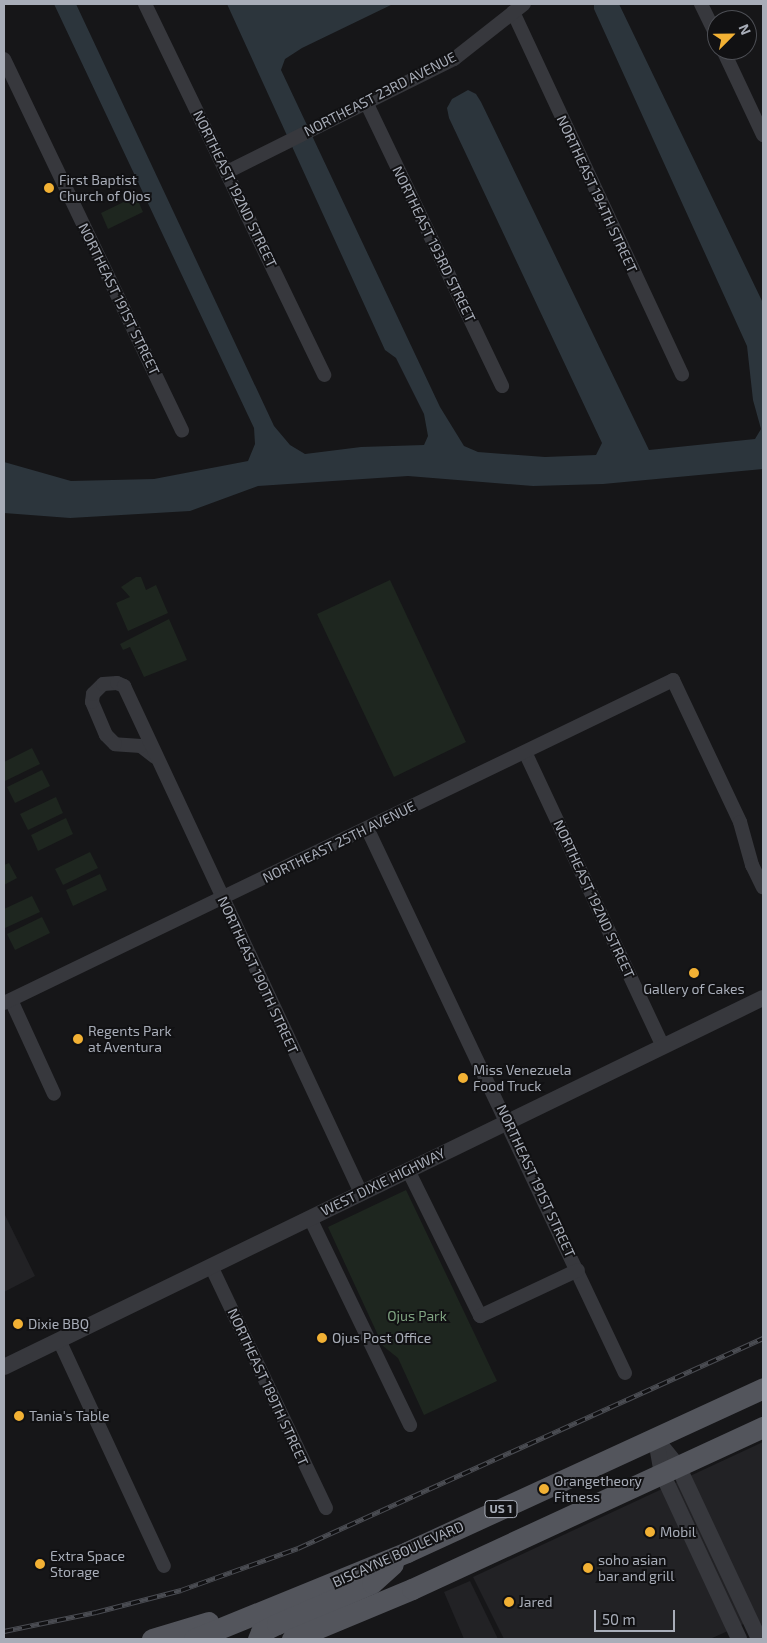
<!DOCTYPE html>
<html>
<head>
<meta charset="utf-8">
<style>
  body { margin:0 }
  #map { position:relative; width:767px; height:1643px; overflow:hidden; background:#161618; font-family:"Exo 2",sans-serif }
  div>[style] { position:absolute }
  .built>* { inset:0; background:#222225 }
  .green>* { inset:0; background:#1e261f }
  .water>* { inset:0; background:#2c353c }
  .minor>* { height:14px; margin:-7px; padding:0 7px; transform-origin:7px; border-radius:7px; background:#37383d }
  .tertiary>* { height:16px; margin:-8px; padding:0 8px; transform-origin:8px; border-radius:8px; background:#37383d }
  .primary>* { height:21px; margin:-10.5px; padding:0 10.5px; transform-origin:10.5px; border-radius:10.5px; background:#53555c }
  .rail>* { height:5px; margin-top:-2.5px; transform-origin:0; background:repeating-linear-gradient(90deg,#111113 0 9px,#4a4c52 0 18px); box-sizing:border-box; border-block:1px solid #4a4c52 }
  .dots>* { width:14px; height:14px; translate:-50% -50%; box-sizing:border-box; border:2px solid #111113; border-radius:50% }
  span { translate:-50% -50%; white-space:nowrap; text-align:center; line-height:1.15; -webkit-text-stroke:4px #111113; paint-order:stroke }
  .shield-label span { padding:1px 4px; background:#111113; border:1px solid; border-radius:4px; -webkit-text-stroke-width:0 }
  .shield-label { font-size:12px; color:#a8adb8; font-weight:700 }
  .street-label { font-size:14px; color:#a8adb8 }
  .poi-label { font-size:14px; color:#a8adb8 }
  .left { translate:0 -50%; text-align:left }
  .park-label { font-size:14px; color:#7fa381 }
  .frame { position:absolute; inset:0; border:5px solid #a8adb8; pointer-events:none }
  .north { position:absolute; left:707px; top:10px; width:50px; height:50px; box-sizing:border-box; background:#111113; border:1px solid #4d4f55; border-radius:50%; rotate:67deg; font-size:14px; font-weight:700; line-height:20px; text-align:center; color:#a8adb8 }
  .north::after { content:''; display:block; margin:auto; width:18px; height:22px; background:#f2b134; clip-path:polygon(50% 0,100% 100%,50% 72%,0 100%) }
  .scale { position:absolute; left:594px; top:1610px; width:81px; height:22px; box-sizing:border-box; border:2px solid #a8adb8; border-top:0; padding-left:6px; font-size:15px; line-height:18px; white-space:nowrap; color:#a8adb8; -webkit-text-stroke:4px #111113; paint-order:stroke }
</style>
</head>
<body>
<div id="map">
  <div class="built">
    <div style="clip-path:polygon(4px 1213px,35px 1276px,4px 1292px)"></div>
    <div style="clip-path:polygon(763px 1442px,763px 1632px,757px 1618px,710px 1639px,504px 1639px,473px 1577px)"></div>
    <div style="clip-path:polygon(470px 1581px,498px 1639px,464px 1639px,444px 1592px)"></div>
  </div>
  <div class="green">
    <div style="clip-path:polygon(136px 196px,143px 212px,108px 229px,101px 213px)"></div>
    <div style="clip-path:polygon(136px 577px,141px 577px,146px 590px,156px 585px,168px 613px,128px 631px,116px 603px,130px 597px,121px 587px)"></div>
    <div style="clip-path:polygon(390px 580px,466px 742px,394px 777px,317px 614px)"></div>
    <div style="clip-path:polygon(169px 619px,187px 660px,144px 677px,130px 647px,123px 650px,120px 644px)"></div>
    <div style="clip-path:polygon(32px 748px,40px 764px,5px 781px,4px 762px)"></div>
    <div style="clip-path:polygon(42px 770px,50px 786px,15px 803px,7px 787px)"></div>
    <div style="clip-path:polygon(56px 797px,63px 813px,28px 830px,20px 814px)"></div>
    <div style="clip-path:polygon(66px 818px,73px 834px,38px 851px,31px 835px)"></div>
    <div style="clip-path:polygon(90px 852px,98px 868px,63px 885px,55px 869px)"></div>
    <div style="clip-path:polygon(9px 863px,17px 878px,4px 885px,4px 865px)"></div>
    <div style="clip-path:polygon(100px 874px,107px 890px,73px 906px,66px 890px)"></div>
    <div style="clip-path:polygon(32px 896px,40px 912px,5px 928px,4px 909px)"></div>
    <div style="clip-path:polygon(42px 917px,50px 933px,15px 950px,7px 934px)"></div>
    <div style="clip-path:polygon(406px 1190px,497px 1381px,424px 1415px,398px 1358px,383px 1346px,328px 1227px)"></div>
  </div>
  <div class="water">
    <div style="clip-path:polygon(54px 4px,76px 4px,274px 426px,290px 445px,305px 454px,361px 447px,424px 445px,428px 436px,424px 414px,396px 358px,385px 350px,227px 4px,393px 4px,302px 48px,285px 59px,281px 70px,440px 407px,464px 446px,478px 452px,545px 457px,596px 455px,602px 443px,449px 118px,447px 108px,452px 99px,468px 90px,476px 94px,481px 102px,649px 450px,755px 439px,761px 429px,753px 400px,747px 346px,594px 9px,594px 4px,619px 4px,763px 303px,763px 469px,603px 484px,533px 486px,408px 476px,258px 486px,190px 511px,70px 518px,4px 513px,4px 462px,71px 481px,154px 479px,248px 461px,255px 444px,254px 428px)"></div>
  </div>
  <div class="minor">
    <div style="left:145px;top:4px;width:412px;rotate:64.2deg"></div>
    <div style="left:701px;top:4px;width:37px;rotate:64deg"></div>
    <div style="left:513px;top:12px;width:400px;rotate:65deg"></div>
    <div style="left:723px;top:50px;width:94px;rotate:64.8deg"></div>
    <div style="left:4px;top:59px;width:412px;rotate:64.4deg"></div>
    <div style="left:366px;top:102px;width:315px;rotate:64.4deg"></div>
    <div style="left:227px;top:172px;width:254px;rotate:-26.5deg"></div>
    <div style="left:454px;top:59px;width:89px;rotate:-38.2deg"></div>
    <div style="left:525px;top:752px;width:325px;rotate:64.9deg"></div>
    <div style="left:155px;top:757px;width:18px;rotate:-142deg"></div>
    <div style="left:141px;top:746px;width:26px;rotate:-176deg"></div>
    <div style="left:115px;top:744px;width:13px;rotate:-135deg"></div>
    <div style="left:106px;top:735px;width:36px;rotate:-113deg"></div>
    <div style="left:92px;top:702px;width:8px;rotate:-83deg"></div>
    <div style="left:93px;top:694px;width:14px;rotate:-45deg"></div>
    <div style="left:103px;top:684px;width:14px;rotate:-4deg"></div>
    <div style="left:117px;top:683px;width:8px;rotate:23deg"></div>
    <div style="left:124px;top:686px;width:560px;rotate:64.95deg"></div>
    <div style="left:367px;top:828px;width:603px;rotate:64.67deg"></div>
    <div style="left:11px;top:1000px;width:103px;rotate:65.4deg"></div>
    <div style="left:4px;top:1003px;width:743px;rotate:-25.77deg"></div>
    <div style="left:673px;top:680px;width:157px;rotate:64.7deg"></div>
    <div style="left:740px;top:822px;width:45px;rotate:74.4deg"></div>
    <div style="left:752px;top:865px;width:25px;rotate:64deg"></div>
    <div style="left:408px;top:1170px;width:163px;rotate:63.7deg"></div>
    <div style="left:480px;top:1316px;width:108px;rotate:-25.1deg"></div>
    <div style="left:310px;top:1218px;width:230px;rotate:64.2deg"></div>
    <div style="left:211px;top:1266px;width:268px;rotate:64.6deg"></div>
    <div style="left:59px;top:1340px;width:249px;rotate:65.1deg"></div>
  </div>
  <div class="tertiary">
    <div style="left:4px;top:1367px;width:844px;rotate:-25.93deg"></div>
    <div style="left:655px;top:1438px;width:36px;rotate:51deg"></div>
    <div style="left:678px;top:1466px;width:191px;rotate:64.9deg"></div>
    <div style="left:656px;top:1440px;width:34px;rotate:80deg"></div>
    <div style="left:662px;top:1473px;width:183px;rotate:65.1deg"></div>
  </div>
  <div class="primary">
    <div style="left:152px;top:1639px;width:59px;rotate:-16.6deg"></div>
    <div style="left:194px;top:1639px;width:230px;rotate:-22.2deg"></div>
    <div style="left:407px;top:1552px;width:392px;rotate:-24.7deg"></div>
    <div style="left:258px;top:1639px;width:8px;rotate:-67deg"></div>
    <div style="left:261px;top:1632px;width:18px;rotate:-27deg"></div>
    <div style="left:277px;top:1624px;width:103px;rotate:-23.3deg"></div>
    <div style="left:372px;top:1583px;width:28px;rotate:-42deg"></div>
    <div style="left:292px;top:1639px;width:130px;rotate:-22.6deg"></div>
    <div style="left:412px;top:1589px;width:387px;rotate:-24.8deg"></div>
  </div>
  <div class="rail">
    <div style="left:4px;top:1631px;width:94px;rotate:-11.7deg"></div>
    <div style="left:96px;top:1612px;width:88px;rotate:-14.5deg"></div>
    <div style="left:181px;top:1590px;width:124px;rotate:-19.7deg"></div>
    <div style="left:298px;top:1548px;width:510px;rotate:-24.3deg"></div>
  </div>
  <div class="dots">
    <div style="left:49px;top:188px;background:#f2b134"></div>
    <div style="left:694px;top:973px;background:#f2b134"></div>
    <div style="left:78px;top:1039px;background:#f2b134"></div>
    <div style="left:463px;top:1078px;background:#f2b134"></div>
    <div style="left:18px;top:1324px;background:#f2b134"></div>
    <div style="left:322px;top:1338px;background:#f2b134"></div>
    <div style="left:19px;top:1416px;background:#f2b134"></div>
    <div style="left:544px;top:1489px;background:#f2b134"></div>
    <div style="left:650px;top:1532px;background:#f2b134"></div>
    <div style="left:40px;top:1564px;background:#f2b134"></div>
    <div style="left:588px;top:1568px;background:#f2b134"></div>
    <div style="left:509px;top:1602px;background:#f2b134"></div>
  </div>
  <div class="shield-label">
    <span style="left:501px;top:1509px">US 1</span>
  </div>
  <div class="street-label">
    <span style="left:380px;top:94px;rotate:-27deg">NORTHEAST 23RD AVENUE</span>
    <span style="left:235px;top:189px;rotate:64deg">NORTHEAST 192ND STREET</span>
    <span style="left:597px;top:194px;rotate:65deg">NORTHEAST 194TH STREET</span>
    <span style="left:434px;top:244px;rotate:64deg">NORTHEAST 193RD STREET</span>
    <span style="left:119px;top:299px;rotate:64deg">NORTHEAST 191ST STREET</span>
    <span style="left:339px;top:842px;rotate:-26deg">NORTHEAST 25TH AVENUE</span>
    <span style="left:594px;top:899px;rotate:65deg">NORTHEAST 192ND STREET</span>
    <span style="left:258px;top:975px;rotate:65deg">NORTHEAST 190TH STREET</span>
    <span style="left:536px;top:1181px;rotate:65deg">NORTHEAST 191ST STREET</span>
    <span style="left:383px;top:1182px;rotate:-26deg">WEST DIXIE HIGHWAY</span>
    <span style="left:268px;top:1387px;rotate:65deg">NORTHEAST 189TH STREET</span>
    <span style="left:398px;top:1554px;rotate:-24deg">BISCAYNE BOULEVARD</span>
  </div>
  <div class="poi-label">
    <span class="left" style="left:59px;top:188px">First Baptist<br>Church of Ojos</span>
    <span style="left:694px;top:989px">Gallery of Cakes</span>
    <span class="left" style="left:88px;top:1039px">Regents Park<br>at Aventura</span>
    <span class="left" style="left:473px;top:1078px">Miss Venezuela<br>Food Truck</span>
    <span class="left" style="left:28px;top:1324px">Dixie BBQ</span>
    <span class="left" style="left:332px;top:1338px">Ojus Post Office</span>
    <span class="left" style="left:29px;top:1416px">Tania's Table</span>
    <span class="left" style="left:554px;top:1489px">Orangetheory<br>Fitness</span>
    <span class="left" style="left:660px;top:1532px">Mobil</span>
    <span class="left" style="left:50px;top:1564px">Extra Space<br>Storage</span>
    <span class="left" style="left:598px;top:1568px">soho asian<br>bar and grill</span>
    <span class="left" style="left:519px;top:1602px">Jared</span>
  </div>
  <div class="park-label">
    <span style="left:417px;top:1316px">Ojus Park</span>
  </div>
  <div class="frame"></div>
  <div class="north">N</div>
  <div class="scale">50 m</div>
</div>
</body>
</html>
